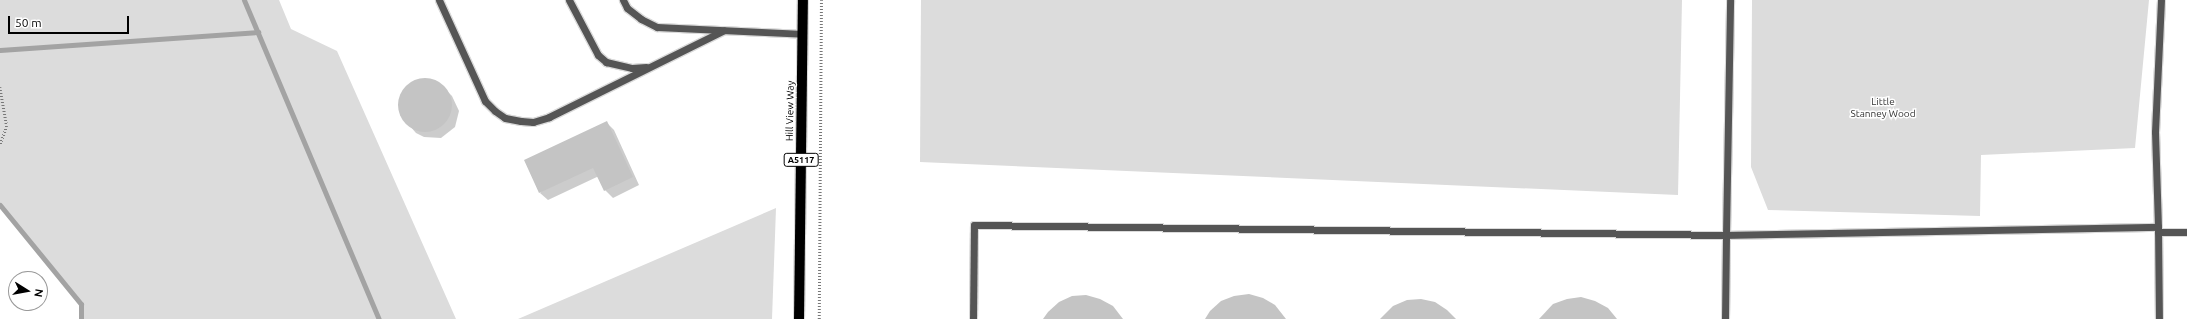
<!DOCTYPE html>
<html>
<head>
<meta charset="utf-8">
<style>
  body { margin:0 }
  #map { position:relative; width:2187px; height:319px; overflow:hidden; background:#fff; font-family:Ubuntu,sans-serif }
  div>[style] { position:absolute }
  .green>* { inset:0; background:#dcdcdc }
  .shadow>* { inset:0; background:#0003 }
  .stream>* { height:5px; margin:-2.5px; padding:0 2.5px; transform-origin:2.5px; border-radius:2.5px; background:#a3a3a3 }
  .building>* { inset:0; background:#c4c4c4 }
  .round { border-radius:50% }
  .path>* { height:2.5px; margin-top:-1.25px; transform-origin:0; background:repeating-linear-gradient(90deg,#777 0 1px,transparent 0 3px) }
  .roads { filter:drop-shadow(1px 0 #dbdbdb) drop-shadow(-1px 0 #dbdbdb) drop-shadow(0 1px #dbdbdb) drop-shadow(0 -1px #dbdbdb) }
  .service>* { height:7px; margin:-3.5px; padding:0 3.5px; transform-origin:3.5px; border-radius:3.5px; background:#555 }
  .primary>* { height:10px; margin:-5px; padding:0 5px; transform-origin:5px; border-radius:5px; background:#000 }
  span { translate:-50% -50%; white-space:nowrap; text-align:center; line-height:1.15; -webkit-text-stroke:3px #fff; paint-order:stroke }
  .shield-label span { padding:1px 3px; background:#fff; border:1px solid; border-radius:3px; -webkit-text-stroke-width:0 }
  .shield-label { font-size:9px; color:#000; font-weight:700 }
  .park-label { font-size:10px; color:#333 }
  .street-label { font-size:10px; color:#000 }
  .north { position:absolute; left:8px; top:271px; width:40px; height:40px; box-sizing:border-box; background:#fff; border:1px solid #999; border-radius:50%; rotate:101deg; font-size:11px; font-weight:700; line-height:16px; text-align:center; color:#000 }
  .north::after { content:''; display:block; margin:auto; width:14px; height:18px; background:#000; clip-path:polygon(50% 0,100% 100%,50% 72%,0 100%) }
  .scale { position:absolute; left:8px; top:16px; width:121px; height:18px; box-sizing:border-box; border:2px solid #000; border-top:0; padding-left:5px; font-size:12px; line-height:14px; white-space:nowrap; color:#000; -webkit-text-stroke:3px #fff; paint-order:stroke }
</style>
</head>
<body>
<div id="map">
  <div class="green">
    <div style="clip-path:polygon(0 0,279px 0,291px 29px,337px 51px,456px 319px,81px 319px,81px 304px,0 205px)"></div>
    <div style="clip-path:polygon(921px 0,1682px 0,1678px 195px,920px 162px)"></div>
    <div style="clip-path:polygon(1752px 0,2149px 0,2135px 148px,1981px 155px,1980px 216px,1768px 210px,1751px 167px)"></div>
    <div style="clip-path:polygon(776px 208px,772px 319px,518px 319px)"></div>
  </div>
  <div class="shadow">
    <div style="clip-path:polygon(422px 79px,430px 79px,444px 88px,452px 96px,459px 111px,455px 127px,441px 138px,424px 137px,416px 133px,403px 118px,399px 101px,407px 86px)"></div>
    <div style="clip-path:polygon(606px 122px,614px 130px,639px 185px,613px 198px,605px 190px,599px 176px,548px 200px,540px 193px)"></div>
  </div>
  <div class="stream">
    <div style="left:244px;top:0;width:346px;rotate:67.1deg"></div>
    <div style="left:0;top:50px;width:259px;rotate:-4deg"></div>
    <div style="left:0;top:205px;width:128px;rotate:50.7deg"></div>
    <div style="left:81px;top:304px;width:15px;rotate:90deg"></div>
  </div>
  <div class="building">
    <div class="round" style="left:398px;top:78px;width:54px;height:54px"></div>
    <div style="clip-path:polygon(607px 121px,633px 177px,604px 191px,593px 168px,539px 193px,524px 160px)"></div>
    <div style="clip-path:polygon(1249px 294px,1263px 298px,1275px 305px,1286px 319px,1205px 319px,1210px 311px,1221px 301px,1234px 296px)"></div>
    <div style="clip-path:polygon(1086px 295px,1100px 299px,1113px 306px,1123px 319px,1043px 319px,1048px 312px,1059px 302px,1072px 296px)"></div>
    <div style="clip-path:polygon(1581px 297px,1595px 301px,1608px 308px,1617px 319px,1539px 319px,1553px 304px,1567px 299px)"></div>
    <div style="clip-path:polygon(1421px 299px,1435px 302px,1447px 310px,1456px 319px,1380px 319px,1393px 306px,1407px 300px)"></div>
  </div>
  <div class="path">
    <div style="left:0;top:87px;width:40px;rotate:80deg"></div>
    <div style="left:7px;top:126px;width:20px;rotate:110deg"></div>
    <div style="left:819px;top:319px;width:319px;rotate:-89.6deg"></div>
  </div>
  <div class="roads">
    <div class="service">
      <div style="left:439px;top:0;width:111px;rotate:65.5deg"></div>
      <div style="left:485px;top:101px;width:14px;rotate:45deg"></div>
      <div style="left:495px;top:111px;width:12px;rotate:35deg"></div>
      <div style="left:505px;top:118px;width:16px;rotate:11deg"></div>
      <div style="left:521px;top:121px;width:12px;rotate:5deg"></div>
      <div style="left:533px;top:122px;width:17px;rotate:-17deg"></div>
      <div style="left:549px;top:117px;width:195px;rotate:-26.4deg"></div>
      <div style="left:569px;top:0;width:62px;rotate:62.2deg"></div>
      <div style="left:598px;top:55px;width:11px;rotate:41deg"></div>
      <div style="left:606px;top:62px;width:27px;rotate:13deg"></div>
      <div style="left:632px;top:68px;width:14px;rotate:-4deg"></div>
      <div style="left:623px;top:0;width:9px;rotate:63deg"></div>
      <div style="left:627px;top:8px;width:18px;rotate:38deg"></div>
      <div style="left:641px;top:19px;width:18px;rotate:27deg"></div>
      <div style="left:657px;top:27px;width:146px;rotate:2.7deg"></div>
      <div style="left:2158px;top:227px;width:92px;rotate:89.4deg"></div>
      <div style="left:2158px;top:232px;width:29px"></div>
      <div style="left:973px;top:319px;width:94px;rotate:-89.4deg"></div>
      <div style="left:974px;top:225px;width:752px;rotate:0.76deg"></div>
      <div style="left:1726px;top:235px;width:235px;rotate:-89deg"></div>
      <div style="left:1725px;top:319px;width:84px;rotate:-89.3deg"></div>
      <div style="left:1726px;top:235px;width:432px;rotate:-1.1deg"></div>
      <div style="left:2158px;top:227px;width:95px;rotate:-91.8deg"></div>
      <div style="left:2155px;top:132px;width:132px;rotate:-87.4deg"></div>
    </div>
    <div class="primary">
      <div style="left:799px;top:319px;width:319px;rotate:-89.3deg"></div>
    </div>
  </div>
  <div class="shield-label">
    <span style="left:801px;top:160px">A5117</span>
  </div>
  <div class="park-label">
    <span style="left:1883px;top:107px">Little<br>Stanney Wood</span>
  </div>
  <div class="street-label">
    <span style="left:790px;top:111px;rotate:-89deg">Hill View Way</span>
  </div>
  <div class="north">N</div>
  <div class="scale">50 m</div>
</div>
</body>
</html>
